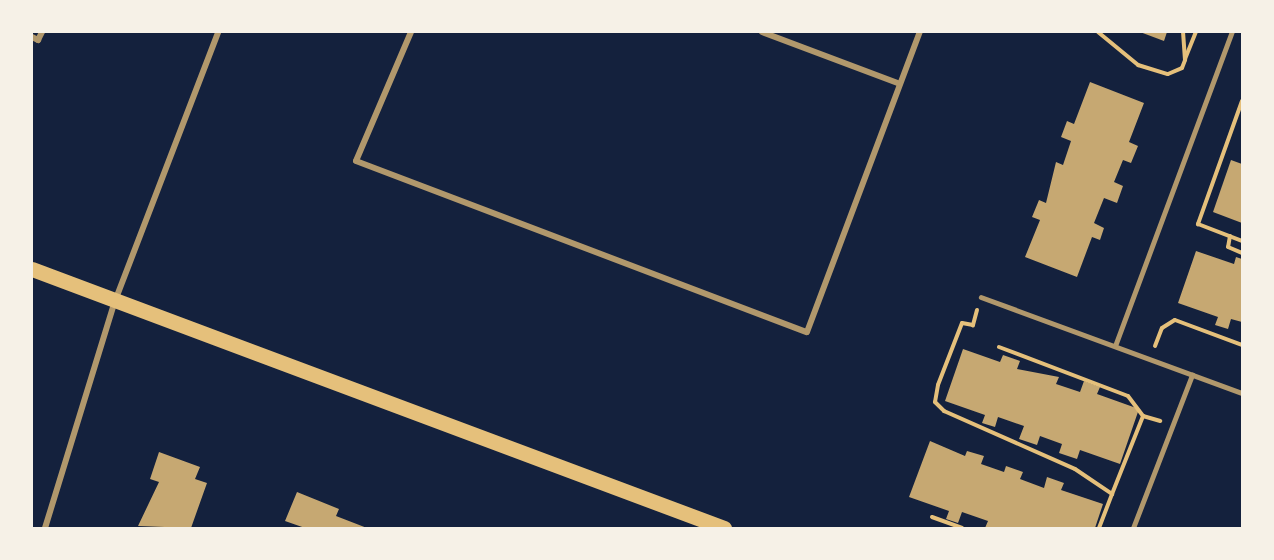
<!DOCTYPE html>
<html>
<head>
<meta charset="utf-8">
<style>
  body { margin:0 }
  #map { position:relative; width:1274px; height:560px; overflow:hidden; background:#14213d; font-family:"PT Sans",sans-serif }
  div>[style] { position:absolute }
  .building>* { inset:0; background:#c6a872 }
  .path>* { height:4px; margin:-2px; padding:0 2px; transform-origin:2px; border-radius:2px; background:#e5c07b }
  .service>* { height:4.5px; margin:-2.25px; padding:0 2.25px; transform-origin:2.25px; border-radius:2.25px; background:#b1986c }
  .minor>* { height:6px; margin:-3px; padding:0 3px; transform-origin:3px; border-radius:3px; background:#b1986c }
  .primary>* { height:15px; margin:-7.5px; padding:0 7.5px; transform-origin:7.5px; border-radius:7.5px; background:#e5c07b }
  span { translate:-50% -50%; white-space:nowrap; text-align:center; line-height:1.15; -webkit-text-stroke:4.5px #f6f1e7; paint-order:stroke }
  .frame { position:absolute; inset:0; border:33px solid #f6f1e7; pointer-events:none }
</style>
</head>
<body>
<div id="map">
  <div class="building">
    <div style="clip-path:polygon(1140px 32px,1167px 32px,1164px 41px)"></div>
    <div style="clip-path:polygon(1090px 82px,1144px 103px,1129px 142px,1138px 146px,1131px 163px,1123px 160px,1114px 182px,1123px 186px,1117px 203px,1104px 198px,1094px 223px,1104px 228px,1100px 240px,1092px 237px,1077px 277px,1025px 257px,1040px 220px,1032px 217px,1039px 200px,1046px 203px,1056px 162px,1063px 165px,1071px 141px,1061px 137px,1067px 121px,1074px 124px)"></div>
    <div style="clip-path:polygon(1231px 160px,1242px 164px,1242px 223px,1213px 212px)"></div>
    <div style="clip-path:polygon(1196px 251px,1234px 264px,1236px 257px,1242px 259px,1242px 322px,1231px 319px,1228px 329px,1215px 325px,1218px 317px,1178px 303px)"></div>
    <div style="clip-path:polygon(963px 349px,1000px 362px,1003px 355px,1020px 361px,1017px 369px,1059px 377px,1056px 384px,1080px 392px,1084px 381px,1100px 387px,1097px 394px,1139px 409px,1120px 464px,1080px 450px,1077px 459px,1059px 453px,1062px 444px,1040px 436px,1037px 445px,1019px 439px,1024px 426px,998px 417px,995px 427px,982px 423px,985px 415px,945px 401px)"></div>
    <div style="clip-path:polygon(930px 441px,965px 456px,967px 451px,984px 456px,981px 464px,1004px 472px,1006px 466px,1023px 472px,1020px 479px,1044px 488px,1047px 477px,1064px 483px,1061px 490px,1103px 504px,1095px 528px,985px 528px,988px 521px,962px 512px,958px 523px,946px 519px,949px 511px,909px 497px)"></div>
    <div style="clip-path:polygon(159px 452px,200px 467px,195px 479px,207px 483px,191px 528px,138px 526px,159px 482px,150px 479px)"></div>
    <div style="clip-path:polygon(297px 492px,339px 509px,336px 516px,367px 528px,305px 528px,285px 521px)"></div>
  </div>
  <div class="path">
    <div style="left:1098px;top:32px;width:52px;rotate:39.5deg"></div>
    <div style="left:1138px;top:65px;width:31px;rotate:17deg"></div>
    <div style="left:1168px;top:74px;width:15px;rotate:-23deg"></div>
    <div style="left:1182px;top:68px;width:9px;rotate:-69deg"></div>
    <div style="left:1185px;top:60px;width:28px;rotate:-94deg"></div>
    <div style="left:1185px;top:59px;width:29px;rotate:-68deg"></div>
    <div style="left:1242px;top:101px;width:131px;rotate:109.7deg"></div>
    <div style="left:1198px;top:224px;width:47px;rotate:21.1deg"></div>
    <div style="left:1230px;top:236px;width:11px;rotate:100deg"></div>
    <div style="left:1228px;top:247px;width:15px;rotate:23deg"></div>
    <div style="left:977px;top:310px;width:16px;rotate:105deg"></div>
    <div style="left:973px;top:325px;width:11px;rotate:-170deg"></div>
    <div style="left:962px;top:323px;width:66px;rotate:111.2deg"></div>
    <div style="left:938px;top:385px;width:17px;rotate:100deg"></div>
    <div style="left:935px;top:402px;width:13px;rotate:45deg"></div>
    <div style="left:944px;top:411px;width:143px;rotate:23.9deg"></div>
    <div style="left:1075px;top:469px;width:45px;rotate:34deg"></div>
    <div style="left:1112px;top:494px;width:84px;rotate:-68.3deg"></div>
    <div style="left:1155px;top:346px;width:19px;rotate:-69deg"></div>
    <div style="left:1162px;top:328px;width:15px;rotate:-32deg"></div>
    <div style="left:1175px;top:320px;width:72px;rotate:20.5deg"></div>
    <div style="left:999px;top:347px;width:138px;rotate:20.8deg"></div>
    <div style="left:1128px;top:396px;width:25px;rotate:53deg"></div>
    <div style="left:1143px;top:416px;width:18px;rotate:16deg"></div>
    <div style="left:932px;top:517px;width:32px;rotate:20deg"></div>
    <div style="left:1099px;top:528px;width:36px;rotate:-69deg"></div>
  </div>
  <div class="service">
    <div style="left:981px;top:297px;width:278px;rotate:20.2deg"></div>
    <div style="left:1115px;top:346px;width:335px;rotate:-69.6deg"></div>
    <div style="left:1133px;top:528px;width:164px;rotate:-68.9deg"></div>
  </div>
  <div class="minor">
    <div style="left:411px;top:32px;width:140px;rotate:113.1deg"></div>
    <div style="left:356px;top:161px;width:482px;rotate:20.8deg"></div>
    <div style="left:807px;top:332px;width:321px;rotate:-69.4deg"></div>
    <div style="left:762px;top:32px;width:147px;rotate:20.6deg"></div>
    <div style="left:32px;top:37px;width:7px;rotate:27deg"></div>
    <div style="left:38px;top:40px;width:9px;rotate:-63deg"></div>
    <div style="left:45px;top:528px;width:238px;rotate:-72.9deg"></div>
    <div style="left:115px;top:301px;width:288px;rotate:-69deg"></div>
  </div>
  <div class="primary">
    <div style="left:32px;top:269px;width:739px;rotate:20.52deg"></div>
  </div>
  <div class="frame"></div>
</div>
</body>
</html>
